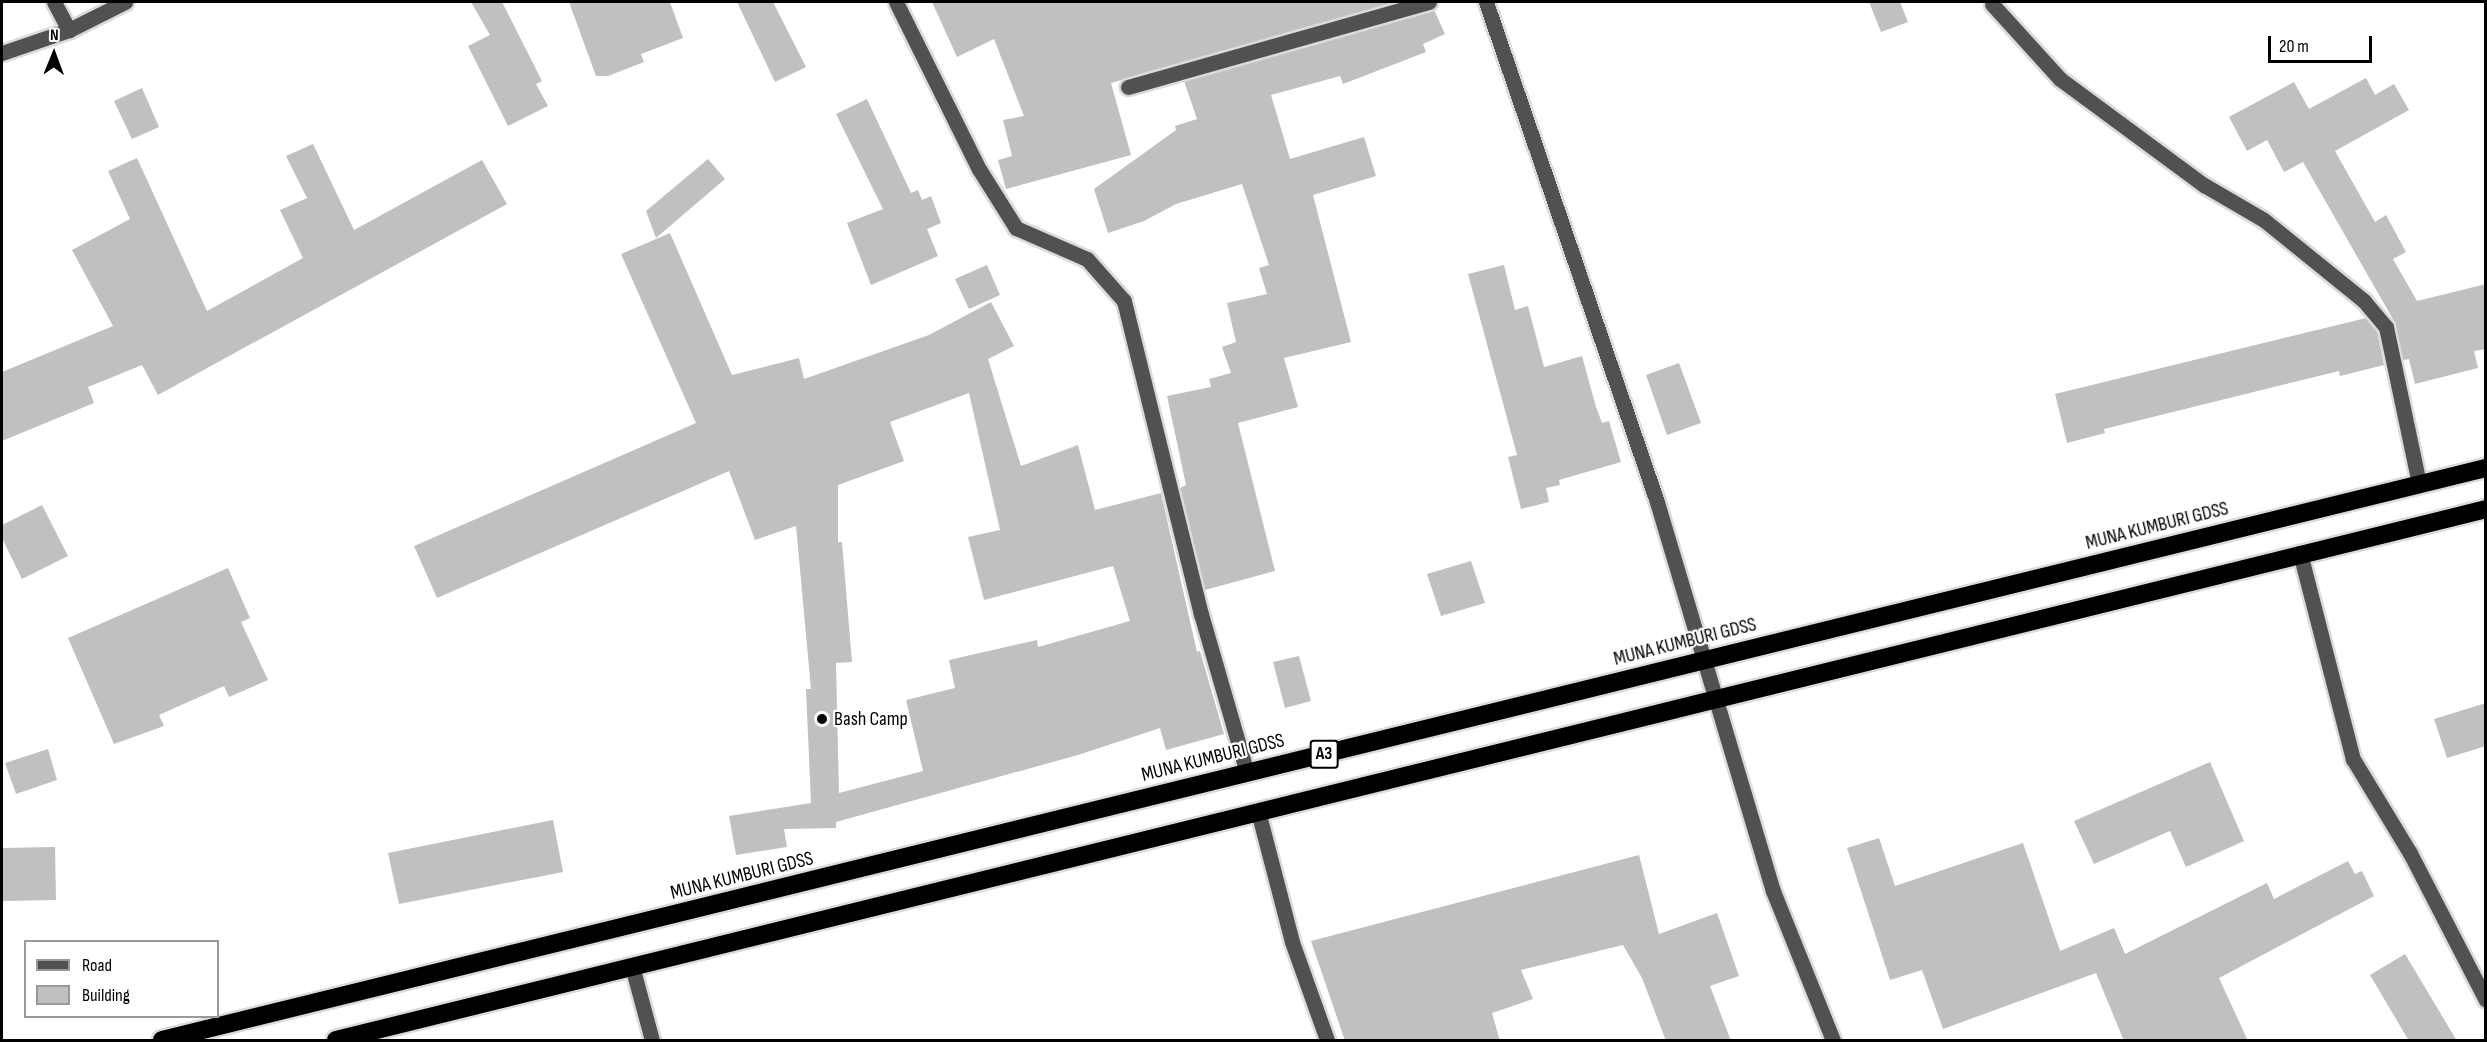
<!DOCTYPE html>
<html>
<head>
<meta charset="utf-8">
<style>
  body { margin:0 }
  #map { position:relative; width:2487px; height:1042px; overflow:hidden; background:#fff; font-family:"Sofia Sans Condensed",sans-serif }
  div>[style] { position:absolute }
  .building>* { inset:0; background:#c0c0c0 }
  .roads { filter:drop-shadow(2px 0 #dbdbdb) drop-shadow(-2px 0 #dbdbdb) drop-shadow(0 2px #dbdbdb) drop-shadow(0 -2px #dbdbdb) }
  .minor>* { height:15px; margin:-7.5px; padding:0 7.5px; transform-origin:7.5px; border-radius:7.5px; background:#515151 }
  .highway>* { height:18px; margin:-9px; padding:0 9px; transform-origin:9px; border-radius:9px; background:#000 }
  .dots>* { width:16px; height:16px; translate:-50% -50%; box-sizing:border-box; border:3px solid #fff; border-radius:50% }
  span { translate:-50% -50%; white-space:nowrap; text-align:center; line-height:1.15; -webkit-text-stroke:4.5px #fff; paint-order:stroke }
  .shield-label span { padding:2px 4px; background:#fff; border:2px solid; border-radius:4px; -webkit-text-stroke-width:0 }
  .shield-label { font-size:18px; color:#000; font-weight:700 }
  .street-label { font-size:20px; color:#000 }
  .poi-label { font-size:20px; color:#000 }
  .left { translate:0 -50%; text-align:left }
  .frame { position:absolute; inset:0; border:3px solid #000; pointer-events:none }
  .legend { position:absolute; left:24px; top:940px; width:195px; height:78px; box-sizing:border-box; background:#fff; border:2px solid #999; margin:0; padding:8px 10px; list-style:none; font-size:18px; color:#000 }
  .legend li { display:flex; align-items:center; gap:12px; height:30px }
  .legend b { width:30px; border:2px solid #999 }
  .north { position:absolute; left:24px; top:24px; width:60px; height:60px; -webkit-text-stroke:4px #fff; paint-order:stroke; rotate:1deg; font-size:16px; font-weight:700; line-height:24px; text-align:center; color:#000 }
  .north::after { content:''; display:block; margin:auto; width:21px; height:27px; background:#000; clip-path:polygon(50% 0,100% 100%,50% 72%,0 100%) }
  .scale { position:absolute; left:2268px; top:36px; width:104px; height:27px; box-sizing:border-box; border:3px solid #000; border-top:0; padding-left:8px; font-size:18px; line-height:21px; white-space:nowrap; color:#000; -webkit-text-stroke:4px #fff; paint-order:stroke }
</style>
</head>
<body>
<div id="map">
  <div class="building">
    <div style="clip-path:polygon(471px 2px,502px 2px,542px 81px,536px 84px,548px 106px,508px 126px,468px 46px,490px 35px)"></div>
    <div style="clip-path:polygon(569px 2px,670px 2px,683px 38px,641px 54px,644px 62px,608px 76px,596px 76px)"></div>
    <div style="clip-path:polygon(737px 2px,773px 2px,806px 67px,775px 82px)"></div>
    <div style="clip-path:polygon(932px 2px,1395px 2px,1111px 83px,1131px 155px,1006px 189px,998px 160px,1012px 156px,1003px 120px,1024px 116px,994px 39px,957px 57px)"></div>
    <div style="clip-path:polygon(1869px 2px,1900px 2px,1908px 22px,1881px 32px)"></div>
    <div style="clip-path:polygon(1434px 10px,1445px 34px,1423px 44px,1426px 52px,1343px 84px,1340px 76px,1271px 95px,1290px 159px,1364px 137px,1376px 176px,1313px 195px,1351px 342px,1284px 358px,1298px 407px,1238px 423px,1275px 571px,1205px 590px,1180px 488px,1186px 485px,1167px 396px,1211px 387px,1209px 379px,1231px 373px,1222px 347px,1236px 342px,1227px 303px,1267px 294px,1259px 268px,1269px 265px,1242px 184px,1176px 204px,1144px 221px,1108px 233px,1094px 189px,1176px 130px,1175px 126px,1197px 119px,1184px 81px)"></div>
    <div style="clip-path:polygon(2366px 78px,2375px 95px,2394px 84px,2409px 110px,2335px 151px,2375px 222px,2386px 215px,2406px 252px,2393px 259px,2417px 301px,2486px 284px,2486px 349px,2474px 351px,2478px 368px,2415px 384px,2409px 359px,2403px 360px,2394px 321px,2303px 162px,2284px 172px,2267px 140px,2247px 151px,2229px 117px,2294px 82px,2309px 109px)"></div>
    <div style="clip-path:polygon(142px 88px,159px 127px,132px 139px,114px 101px)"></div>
    <div style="clip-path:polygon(867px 99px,911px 193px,918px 190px,922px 200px,931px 196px,941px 223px,927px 229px,938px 256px,871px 285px,847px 223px,883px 209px,836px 114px)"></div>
    <div style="clip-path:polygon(313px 144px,354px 230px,482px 160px,507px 204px,158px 395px,142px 365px,88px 387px,94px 403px,2px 441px,2px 372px,113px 326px,72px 250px,130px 219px,108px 171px,137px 158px,207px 311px,303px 258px,280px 210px,307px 198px,286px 156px)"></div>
    <div style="clip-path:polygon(708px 159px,725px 179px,656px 238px,646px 211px)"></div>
    <div style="clip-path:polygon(evenodd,670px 233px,732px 375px,799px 358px,804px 379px,929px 335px,991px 302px,1014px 346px,988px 359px,1021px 466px,1078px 445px,1095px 510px,1161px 493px,1197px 652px,1200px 651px,1224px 734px,1166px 750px,1160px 728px,1078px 755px,836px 822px,836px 828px,784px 829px,787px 847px,736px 855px,729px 816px,811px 803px,806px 689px,811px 689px,796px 526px,755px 540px,729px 471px,437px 598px,414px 546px,696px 423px,621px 254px,670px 233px,969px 393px,1000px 530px,968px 537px,984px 600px,1113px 566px,1130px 621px,1038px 647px,1037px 640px,949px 660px,955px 688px,906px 700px,923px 771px,839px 793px,836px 663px,852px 662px,842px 542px,838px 542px,838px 485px,904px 461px,890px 422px,969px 393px)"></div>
    <div style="clip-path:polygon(987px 265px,1000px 295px,969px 309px,955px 279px)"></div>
    <div style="clip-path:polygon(1504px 265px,1515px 310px,1528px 306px,1544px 367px,1582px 356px,1596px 407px,1602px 423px,1609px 421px,1621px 462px,1559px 480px,1560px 485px,1546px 488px,1549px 502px,1521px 509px,1508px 457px,1517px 455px,1468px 274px)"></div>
    <div style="clip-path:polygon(2366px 318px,2377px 331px,2384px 365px,2340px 376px,2339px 371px,2104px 429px,2105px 433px,2067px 443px,2055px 394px)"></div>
    <div style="clip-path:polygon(1679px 363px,1701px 423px,1667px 435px,1646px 375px)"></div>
    <div style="clip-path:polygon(42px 505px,68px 556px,22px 579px,2px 538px,2px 525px)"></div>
    <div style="clip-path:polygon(1471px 561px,1485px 603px,1441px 616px,1427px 574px)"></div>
    <div style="clip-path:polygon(228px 568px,250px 618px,241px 622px,268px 680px,229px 697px,224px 686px,159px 715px,164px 726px,114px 744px,68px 638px)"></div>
    <div style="clip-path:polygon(1299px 656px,1311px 701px,1285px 708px,1273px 662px)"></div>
    <div style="clip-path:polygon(2486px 703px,2486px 746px,2447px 758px,2434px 719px)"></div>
    <div style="clip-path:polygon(48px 749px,57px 780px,16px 794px,5px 763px)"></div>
    <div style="clip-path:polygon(2210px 762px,2244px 841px,2186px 867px,2170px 831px,2094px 864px,2074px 821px)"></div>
    <div style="clip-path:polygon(553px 820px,563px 872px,399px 904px,388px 853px)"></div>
    <div style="clip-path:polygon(1879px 838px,1895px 886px,2023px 843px,2060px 951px,2114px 928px,2125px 954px,2267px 883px,2274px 899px,2348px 861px,2355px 874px,2362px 871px,2374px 896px,2219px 978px,2248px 1041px,2124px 1041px,2096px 973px,1943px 1029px,1922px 970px,1890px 980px,1847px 848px)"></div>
    <div style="clip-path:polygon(55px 847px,56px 900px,2px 901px,2px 848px)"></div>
    <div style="clip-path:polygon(1639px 855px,1659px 934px,1717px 913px,1739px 976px,1710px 986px,1731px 1041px,1666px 1041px,1642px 978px,1623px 945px,1521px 970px,1533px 999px,1492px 1013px,1500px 1041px,1345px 1041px,1311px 941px)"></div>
    <div style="clip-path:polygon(2405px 954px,2457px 1041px,2409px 1041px,2370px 975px)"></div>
  </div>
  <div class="roads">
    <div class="minor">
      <div style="left:54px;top:2px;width:32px;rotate:62deg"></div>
      <div style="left:896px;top:2px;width:186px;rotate:63.6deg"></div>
      <div style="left:979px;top:169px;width:70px;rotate:57.9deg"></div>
      <div style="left:1016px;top:228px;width:77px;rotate:23.6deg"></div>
      <div style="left:1087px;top:259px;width:56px;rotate:48.6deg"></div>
      <div style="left:1124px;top:301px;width:322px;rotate:76.2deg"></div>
      <div style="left:1201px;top:614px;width:166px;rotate:73.9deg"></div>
      <div style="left:1486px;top:2px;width:528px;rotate:71.12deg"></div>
      <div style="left:1657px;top:502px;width:406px;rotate:73.4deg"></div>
      <div style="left:1773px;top:891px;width:161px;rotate:68.1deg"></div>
      <div style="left:1992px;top:4px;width:101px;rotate:47.8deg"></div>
      <div style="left:2060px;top:79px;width:179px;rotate:36.4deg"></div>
      <div style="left:2204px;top:185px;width:69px;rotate:30.3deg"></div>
      <div style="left:2264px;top:220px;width:129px;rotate:39deg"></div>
      <div style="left:2364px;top:301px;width:34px;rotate:50deg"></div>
      <div style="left:2386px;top:327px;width:160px;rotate:78.1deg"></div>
      <div style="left:2px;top:53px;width:71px;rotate:-18.9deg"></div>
      <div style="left:69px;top:30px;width:63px;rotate:-26.6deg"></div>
      <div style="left:1128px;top:87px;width:313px;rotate:-15.8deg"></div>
      <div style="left:2300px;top:553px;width:213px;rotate:75.6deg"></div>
      <div style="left:2353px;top:759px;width:110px;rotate:58.8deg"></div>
      <div style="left:2410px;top:853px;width:165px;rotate:62.7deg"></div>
      <div style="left:1259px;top:815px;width:131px;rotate:75.4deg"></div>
      <div style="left:1292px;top:942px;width:104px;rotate:70.3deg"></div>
      <div style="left:632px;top:966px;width:77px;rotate:74.9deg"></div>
    </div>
    <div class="highway">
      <div style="left:162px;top:1040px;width:2393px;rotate:-13.83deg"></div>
      <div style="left:336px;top:1040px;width:2215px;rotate:-13.87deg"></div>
    </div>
  </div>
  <div class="dots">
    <div style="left:822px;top:719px;background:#000"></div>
  </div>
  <div class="shield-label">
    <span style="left:1324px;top:754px">A3</span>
  </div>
  <div class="street-label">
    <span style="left:2157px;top:526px;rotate:-14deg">MUNA KUMBURI GDSS</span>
    <span style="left:1685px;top:642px;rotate:-14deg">MUNA KUMBURI GDSS</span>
    <span style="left:1213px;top:758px;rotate:-14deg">MUNA KUMBURI GDSS</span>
    <span style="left:742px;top:876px;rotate:-14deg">MUNA KUMBURI GDSS</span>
  </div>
  <div class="poi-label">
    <span class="left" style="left:834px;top:719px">Bash Camp</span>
  </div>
  <div class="frame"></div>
  <ul class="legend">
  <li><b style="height:8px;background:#515151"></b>Road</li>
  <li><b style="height:16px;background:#c0c0c0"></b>Building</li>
  </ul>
  <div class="north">N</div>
  <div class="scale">20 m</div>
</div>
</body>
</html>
